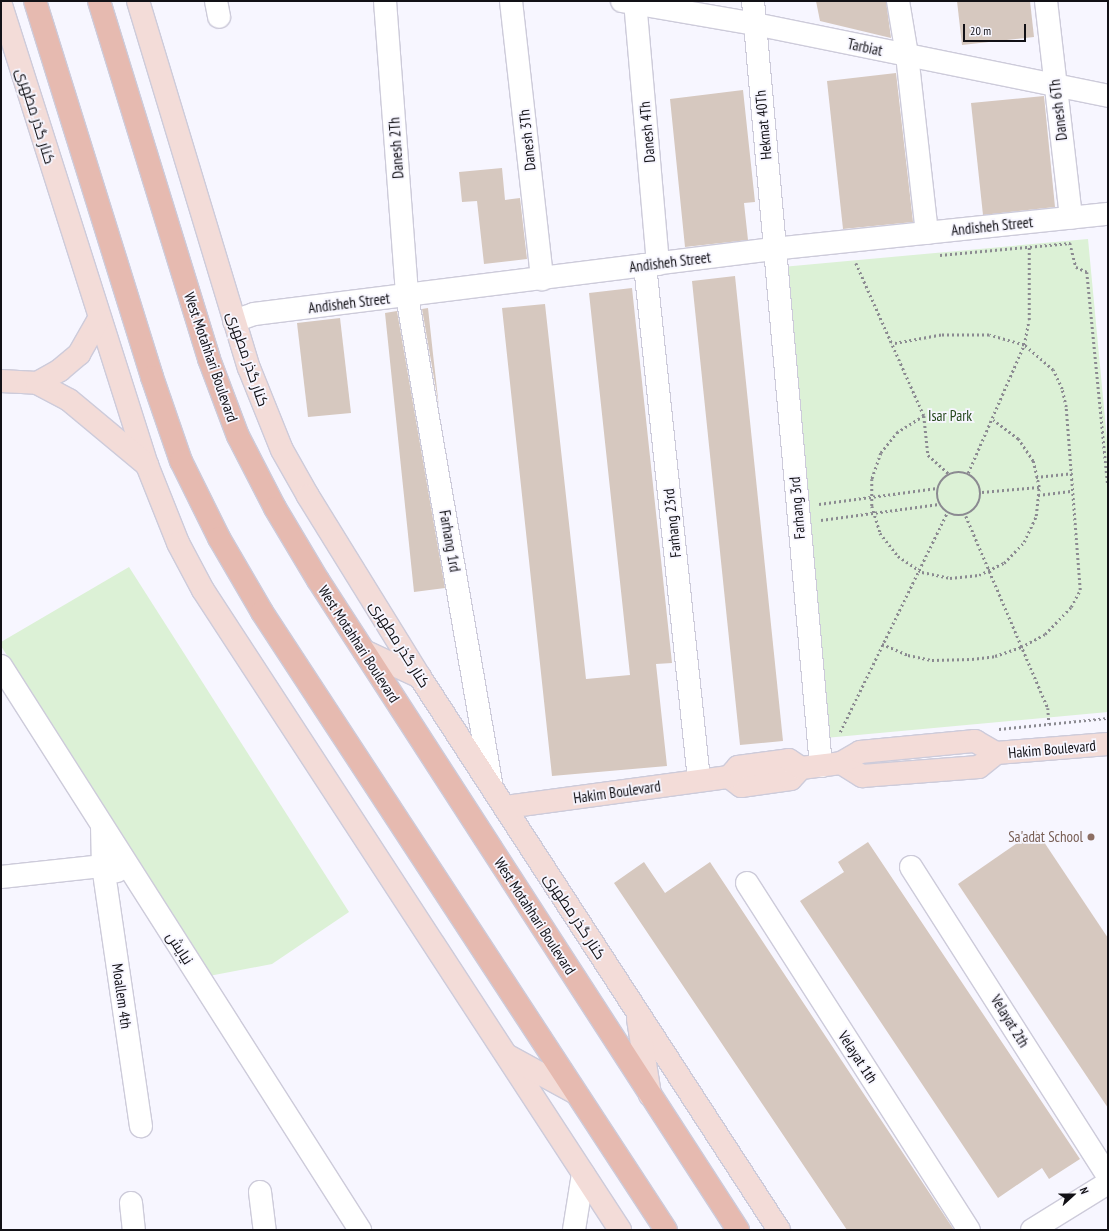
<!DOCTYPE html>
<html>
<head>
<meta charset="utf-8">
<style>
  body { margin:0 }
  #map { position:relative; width:1109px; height:1231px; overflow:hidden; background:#f7f6ff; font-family:"PT Sans Narrow",Cairo,sans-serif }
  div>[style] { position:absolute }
  .green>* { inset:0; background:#dcf1d6 }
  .building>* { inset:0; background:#d6c8bf }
  .path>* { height:2.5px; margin-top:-1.25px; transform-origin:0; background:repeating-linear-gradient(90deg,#8b8a91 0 2px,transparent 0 5px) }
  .path>.ring { margin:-1.25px; padding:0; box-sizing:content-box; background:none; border:2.5px solid #8b8a91; border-radius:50% }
  .roads { filter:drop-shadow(1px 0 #cdcbda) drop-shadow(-1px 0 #cdcbda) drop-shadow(0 1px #cdcbda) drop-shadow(0 -1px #cdcbda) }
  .street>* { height:22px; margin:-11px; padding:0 11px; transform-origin:11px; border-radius:11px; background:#fff }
  .secondary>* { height:22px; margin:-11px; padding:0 11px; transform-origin:11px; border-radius:11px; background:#f3dcd8 }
  .primary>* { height:22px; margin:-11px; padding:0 11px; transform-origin:11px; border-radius:11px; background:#e6bab0 }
  .dots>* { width:11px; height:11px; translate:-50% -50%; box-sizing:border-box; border:2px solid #f7f6ff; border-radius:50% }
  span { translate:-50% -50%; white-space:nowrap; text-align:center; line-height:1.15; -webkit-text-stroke:3.5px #f7f6ff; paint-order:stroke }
  .street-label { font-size:15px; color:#121116 }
  .park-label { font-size:15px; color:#25471b }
  .education-label { font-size:15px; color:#785e54 }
  .right { translate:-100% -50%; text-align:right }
  .frame { position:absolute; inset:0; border:2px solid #121116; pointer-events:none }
  .north { position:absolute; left:1053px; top:1175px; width:40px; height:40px; -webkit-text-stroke:3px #f7f6ff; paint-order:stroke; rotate:69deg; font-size:11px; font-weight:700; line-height:16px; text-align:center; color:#121116 }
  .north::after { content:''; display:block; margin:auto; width:14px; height:18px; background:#121116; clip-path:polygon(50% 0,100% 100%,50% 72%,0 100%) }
  .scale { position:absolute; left:963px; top:24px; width:63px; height:18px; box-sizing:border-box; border:2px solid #121116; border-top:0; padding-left:5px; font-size:12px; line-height:14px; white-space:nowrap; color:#121116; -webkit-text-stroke:3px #f7f6ff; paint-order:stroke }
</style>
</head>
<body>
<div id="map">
  <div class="green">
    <div style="clip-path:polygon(1088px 239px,1108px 450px,1108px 712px,825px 738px,782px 267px)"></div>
    <div style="clip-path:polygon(129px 567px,349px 912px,272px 964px,209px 976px,1px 646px,1px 642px)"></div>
  </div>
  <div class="building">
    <div style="clip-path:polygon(816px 1px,886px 1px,891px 38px,820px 21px)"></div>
    <div style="clip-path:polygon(957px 1px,1030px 1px,1034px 37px,962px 45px)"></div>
    <div style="clip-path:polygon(896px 73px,913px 222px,843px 229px,827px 81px)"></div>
    <div style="clip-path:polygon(743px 90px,755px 202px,744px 203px,748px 240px,685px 247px,670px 99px)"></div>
    <div style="clip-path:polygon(1044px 96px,1055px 207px,983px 215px,971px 103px)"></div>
    <div style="clip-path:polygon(502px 168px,505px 200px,520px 198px,527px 259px,484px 264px,477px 201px,462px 202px,459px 172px)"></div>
    <div style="clip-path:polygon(735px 276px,783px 741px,740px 745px,692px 281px)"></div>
    <div style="clip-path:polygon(632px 288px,672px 663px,656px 664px,667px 766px,552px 776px,502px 308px,545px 304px,586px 679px,630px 675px,589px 293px)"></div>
    <div style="clip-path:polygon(428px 308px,433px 354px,439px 407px,422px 309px)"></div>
    <div style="clip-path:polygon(397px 311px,445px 588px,414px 592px,385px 313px)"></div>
    <div style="clip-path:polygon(340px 318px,351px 413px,308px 417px,297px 323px)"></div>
    <div style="clip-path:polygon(1036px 830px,1108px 938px,1108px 1108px,958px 884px)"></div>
    <div style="clip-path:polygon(868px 842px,1080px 1159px,1049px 1179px,1042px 1168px,998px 1198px,800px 901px,844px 872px,838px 862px)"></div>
    <div style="clip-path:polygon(644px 862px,665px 893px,710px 862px,954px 1230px,847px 1230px,614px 883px)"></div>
  </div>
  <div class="path">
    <div style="left:940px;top:255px;width:131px;rotate:-5.3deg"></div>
    <div style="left:1070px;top:243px;width:25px;rotate:76deg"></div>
    <div style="left:1076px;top:267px;width:12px;rotate:24deg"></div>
    <div style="left:1087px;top:272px;width:214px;rotate:84.4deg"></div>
    <div style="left:856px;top:263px;width:167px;rotate:66deg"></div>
    <div style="left:924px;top:416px;width:39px;rotate:84deg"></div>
    <div style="left:928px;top:455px;width:28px;rotate:42deg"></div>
    <div style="left:924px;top:416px;width:31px;rotate:148deg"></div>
    <div style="left:898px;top:432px;width:27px;rotate:129deg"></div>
    <div style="left:881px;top:453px;width:28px;rotate:109deg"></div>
    <div style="left:872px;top:479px;width:27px;rotate:90deg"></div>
    <div style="left:872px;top:506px;width:28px;rotate:73deg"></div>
    <div style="left:880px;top:533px;width:29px;rotate:52deg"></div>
    <div style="left:898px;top:556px;width:29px;rotate:34deg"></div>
    <div style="left:922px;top:572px;width:29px;rotate:12deg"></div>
    <div style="left:950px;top:578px;width:29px;rotate:-6deg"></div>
    <div style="left:979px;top:575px;width:28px;rotate:-26deg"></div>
    <div style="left:1004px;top:563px;width:29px;rotate:-46deg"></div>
    <div style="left:1024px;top:542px;width:29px;rotate:-65deg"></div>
    <div style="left:1036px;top:516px;width:29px;rotate:-84deg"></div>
    <div style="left:1039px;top:487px;width:27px;rotate:-103deg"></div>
    <div style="left:1033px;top:461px;width:27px;rotate:-124deg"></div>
    <div style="left:1018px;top:439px;width:31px;rotate:-143deg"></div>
    <div class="ring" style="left:937px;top:472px;width:41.5px;height:41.5px"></div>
    <div style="left:968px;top:473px;width:140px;rotate:-66.4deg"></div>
    <div style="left:1024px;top:345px;width:25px;rotate:-79deg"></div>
    <div style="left:1029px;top:320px;width:73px;rotate:-90deg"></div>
    <div style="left:1036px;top:477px;width:36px;rotate:-6deg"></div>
    <div style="left:982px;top:492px;width:57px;rotate:-5deg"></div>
    <div style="left:1038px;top:495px;width:35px;rotate:-7deg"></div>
    <div style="left:819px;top:504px;width:119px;rotate:-7.7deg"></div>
    <div style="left:966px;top:516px;width:209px;rotate:66.9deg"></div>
    <div style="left:1048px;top:708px;width:16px;rotate:86deg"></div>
    <div style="left:821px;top:520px;width:119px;rotate:-7.7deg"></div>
    <div style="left:882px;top:644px;width:28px;rotate:23deg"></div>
    <div style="left:908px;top:655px;width:25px;rotate:12deg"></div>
    <div style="left:932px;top:660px;width:40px;rotate:-1.4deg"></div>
    <div style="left:972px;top:659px;width:23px;rotate:-7deg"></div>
    <div style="left:995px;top:656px;width:28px;rotate:-19deg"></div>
    <div style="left:1021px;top:647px;width:27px;rotate:-28deg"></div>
    <div style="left:1045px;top:634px;width:37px;rotate:-46deg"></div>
    <div style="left:1071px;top:607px;width:19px;rotate:-62deg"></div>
    <div style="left:1080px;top:590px;width:184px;rotate:-94.4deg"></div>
    <div style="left:1066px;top:407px;width:18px;rotate:-103deg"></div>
    <div style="left:1062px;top:389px;width:21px;rotate:-115deg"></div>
    <div style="left:1053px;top:370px;width:38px;rotate:-139deg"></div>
    <div style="left:1024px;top:345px;width:36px;rotate:-164deg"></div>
    <div style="left:989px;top:335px;width:48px;rotate:180deg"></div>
    <div style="left:941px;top:335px;width:50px;rotate:169.6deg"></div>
    <div style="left:999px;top:729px;width:110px;rotate:-5.8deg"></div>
    <div style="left:840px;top:732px;width:244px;rotate:-64deg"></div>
  </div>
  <div class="roads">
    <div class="street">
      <div style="left:216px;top:1px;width:16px;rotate:79deg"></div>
      <div style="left:385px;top:1px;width:296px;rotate:85.7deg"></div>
      <div style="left:407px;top:296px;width:498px;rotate:80.2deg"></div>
      <div style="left:511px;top:1px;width:280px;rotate:83.6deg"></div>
      <div style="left:622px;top:1px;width:135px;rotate:9.8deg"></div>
      <div style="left:755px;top:24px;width:360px;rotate:11.5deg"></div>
      <div style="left:635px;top:1px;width:264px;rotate:85deg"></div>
      <div style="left:753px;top:1px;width:768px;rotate:84.92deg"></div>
      <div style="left:898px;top:1px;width:55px;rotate:80.5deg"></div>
      <div style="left:907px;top:55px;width:179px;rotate:83.6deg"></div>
      <div style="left:1046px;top:1px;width:218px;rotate:83.4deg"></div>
      <div style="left:645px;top:265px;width:518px;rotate:84.01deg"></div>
      <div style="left:234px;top:321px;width:21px;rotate:-19deg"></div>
      <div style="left:254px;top:314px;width:523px;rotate:-7.14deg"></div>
      <div style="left:773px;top:249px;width:337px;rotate:-6deg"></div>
      <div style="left:1px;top:666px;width:669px;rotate:57.52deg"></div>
      <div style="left:102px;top:826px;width:40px;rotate:88.6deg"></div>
      <div style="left:103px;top:866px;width:263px;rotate:81.7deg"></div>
      <div style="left:911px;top:867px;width:366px;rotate:57.5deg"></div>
      <div style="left:1px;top:877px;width:103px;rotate:-6.2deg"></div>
      <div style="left:103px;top:866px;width:15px;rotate:20deg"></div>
      <div style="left:747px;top:883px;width:412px;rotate:57.4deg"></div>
      <div style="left:260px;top:1192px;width:38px;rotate:83deg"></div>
      <div style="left:131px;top:1203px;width:27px;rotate:84deg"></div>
      <div style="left:574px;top:1230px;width:57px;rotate:-80.9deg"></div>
      <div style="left:1032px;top:1230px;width:89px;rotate:-31.7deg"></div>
    </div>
    <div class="secondary">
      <div style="left:138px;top:1px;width:383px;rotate:73.2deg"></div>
      <div style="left:249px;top:368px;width:88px;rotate:68.1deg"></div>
      <div style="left:282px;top:450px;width:53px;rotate:60.5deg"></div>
      <div style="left:308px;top:496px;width:213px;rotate:58.3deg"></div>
      <div style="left:420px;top:677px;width:659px;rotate:57.01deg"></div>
      <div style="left:1px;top:5px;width:483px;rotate:72.4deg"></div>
      <div style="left:147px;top:465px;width:84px;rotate:68.3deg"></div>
      <div style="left:178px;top:543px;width:53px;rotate:62deg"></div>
      <div style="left:203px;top:590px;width:764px;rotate:56.91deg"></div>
      <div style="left:1px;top:381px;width:36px;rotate:3deg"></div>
      <div style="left:37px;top:383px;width:36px;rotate:28deg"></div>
      <div style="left:69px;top:400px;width:102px;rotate:39.8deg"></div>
      <div style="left:37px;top:383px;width:26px;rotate:-29deg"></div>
      <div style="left:60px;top:370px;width:25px;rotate:-40deg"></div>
      <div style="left:79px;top:354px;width:40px;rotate:-60.3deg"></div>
      <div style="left:364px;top:651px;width:62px;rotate:24.9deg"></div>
      <div style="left:841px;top:763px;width:25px;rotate:32deg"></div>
      <div style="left:862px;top:776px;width:117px;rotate:-4.4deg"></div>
      <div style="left:979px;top:767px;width:22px;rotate:-39deg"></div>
      <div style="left:996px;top:753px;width:112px;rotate:-4.6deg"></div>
      <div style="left:729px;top:777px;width:15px;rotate:37deg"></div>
      <div style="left:741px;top:786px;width:50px;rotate:-8deg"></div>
      <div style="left:791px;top:779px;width:15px;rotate:-48deg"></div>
      <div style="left:506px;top:807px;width:225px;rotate:-7.7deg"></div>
      <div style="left:729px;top:777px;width:13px;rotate:-48deg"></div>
      <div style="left:738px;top:767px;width:51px;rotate:-7.8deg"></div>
      <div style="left:789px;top:760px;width:14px;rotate:34deg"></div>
      <div style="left:801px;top:768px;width:40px;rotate:-7.1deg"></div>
      <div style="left:841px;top:763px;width:22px;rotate:-30deg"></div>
      <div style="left:860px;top:752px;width:116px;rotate:-5.5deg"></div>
      <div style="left:975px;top:741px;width:24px;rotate:30deg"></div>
      <div style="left:638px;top:1019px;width:77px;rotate:81deg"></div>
      <div style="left:508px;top:1056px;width:77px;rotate:28.6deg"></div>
    </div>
    <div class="primary">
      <div style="left:35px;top:1px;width:394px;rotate:72.7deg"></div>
      <div style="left:152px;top:377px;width:89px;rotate:71deg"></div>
      <div style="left:181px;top:461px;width:86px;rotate:63.7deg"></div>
      <div style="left:219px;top:538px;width:86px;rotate:59.8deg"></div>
      <div style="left:262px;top:612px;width:738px;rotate:56.83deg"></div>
      <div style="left:99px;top:1px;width:375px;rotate:72.9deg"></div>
      <div style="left:209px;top:359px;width:82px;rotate:69.4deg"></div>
      <div style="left:238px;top:436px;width:81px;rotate:62.8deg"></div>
      <div style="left:275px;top:508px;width:84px;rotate:59.2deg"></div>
      <div style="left:318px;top:580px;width:774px;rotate:57.13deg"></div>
    </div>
  </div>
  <div class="dots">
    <div style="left:1091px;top:837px;background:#8d6e63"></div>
  </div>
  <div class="street-label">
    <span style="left:865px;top:47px;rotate:12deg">Tarbiat</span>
    <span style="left:1058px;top:110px;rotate:-97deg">Danesh 6Th</span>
    <span style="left:36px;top:116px;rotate:73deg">کنار گذر مطهری</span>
    <span style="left:763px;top:125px;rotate:-95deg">Hekmat 40Th</span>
    <span style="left:647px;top:132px;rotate:-95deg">Danesh 4Th</span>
    <span style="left:527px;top:140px;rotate:-96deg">Danesh 3Th</span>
    <span style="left:396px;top:148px;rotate:-94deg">Danesh 2Th</span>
    <span style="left:992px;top:226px;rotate:-6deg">Andisheh Street</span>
    <span style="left:670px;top:262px;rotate:-7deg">Andisheh Street</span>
    <span style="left:349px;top:303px;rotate:-7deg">Andisheh Street</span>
    <span style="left:211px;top:357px;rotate:71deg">West Motahhari Boulevard</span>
    <span style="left:248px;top:359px;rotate:71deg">کنار گذر مطهری</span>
    <span style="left:797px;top:508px;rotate:-95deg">Farhang 3rd</span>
    <span style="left:672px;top:523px;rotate:-96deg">Farhang 23rd</span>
    <span style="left:450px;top:541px;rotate:80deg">Farhang 1rd</span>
    <span style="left:359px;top:644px;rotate:57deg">West Motahhari Boulevard</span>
    <span style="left:400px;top:644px;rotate:58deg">کنار گذر مطهری</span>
    <span style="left:1052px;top:749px;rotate:-5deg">Hakim Boulevard</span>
    <span style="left:617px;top:792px;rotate:-8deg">Hakim Boulevard</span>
    <span style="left:535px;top:916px;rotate:57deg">West Motahhari Boulevard</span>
    <span style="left:575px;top:916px;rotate:57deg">کنار گذر مطهری</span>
    <span style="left:180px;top:948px;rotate:57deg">نيايش</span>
    <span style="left:122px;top:996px;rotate:82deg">Moallem 4th</span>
    <span style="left:1010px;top:1021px;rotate:58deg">Velayat 2th</span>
    <span style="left:858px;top:1057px;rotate:57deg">Velayat 1th</span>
  </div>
  <div class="park-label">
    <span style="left:950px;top:416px">Isar Park</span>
  </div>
  <div class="education-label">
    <span class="right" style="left:1083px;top:837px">Sa'adat School</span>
  </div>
  <div class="frame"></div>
  <div class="north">N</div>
  <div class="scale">20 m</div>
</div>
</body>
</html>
